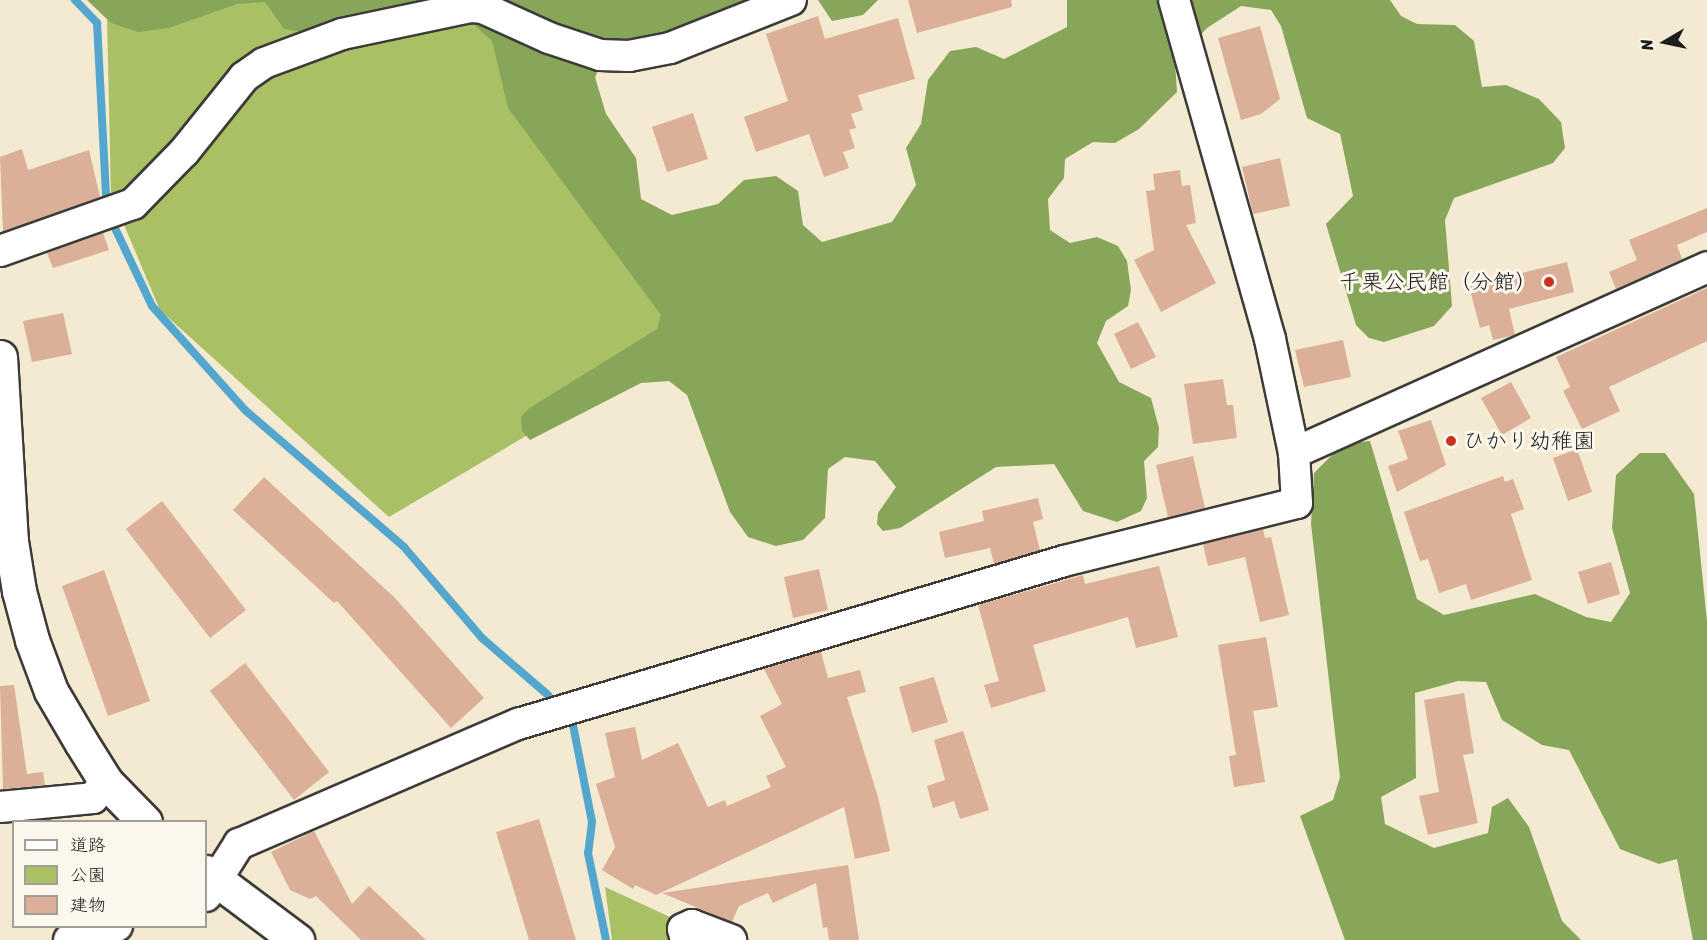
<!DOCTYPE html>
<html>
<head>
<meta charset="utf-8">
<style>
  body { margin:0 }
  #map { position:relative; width:1707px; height:940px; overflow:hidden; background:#f4e9d1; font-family:Sriracha,"Klee One",sans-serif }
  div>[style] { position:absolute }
  .green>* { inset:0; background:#aac065 }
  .forest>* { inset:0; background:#87a65a }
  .stream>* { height:8px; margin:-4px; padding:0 4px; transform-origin:4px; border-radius:4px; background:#53a7ce }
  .building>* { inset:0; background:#dbaf98 }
  .roads { filter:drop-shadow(2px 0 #3c3b37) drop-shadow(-2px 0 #3c3b37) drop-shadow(0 2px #3c3b37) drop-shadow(0 -2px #3c3b37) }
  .minor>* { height:30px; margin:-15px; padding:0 15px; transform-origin:15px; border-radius:15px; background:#fff }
  .tertiary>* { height:33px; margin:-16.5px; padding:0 16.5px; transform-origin:16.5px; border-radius:16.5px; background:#fff }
  .dots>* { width:16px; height:16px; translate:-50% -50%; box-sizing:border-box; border:3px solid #fbf7ec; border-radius:50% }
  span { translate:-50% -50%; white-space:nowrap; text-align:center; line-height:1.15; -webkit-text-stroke:6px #fbf7ec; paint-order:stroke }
  .poi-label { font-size:22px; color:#1c1c1c }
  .right { translate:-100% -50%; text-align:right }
  .left { translate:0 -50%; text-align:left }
  .legend { position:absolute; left:12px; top:820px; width:195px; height:108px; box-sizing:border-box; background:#fbf7ec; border:2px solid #a29f99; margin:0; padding:8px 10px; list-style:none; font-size:18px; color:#1c1c1c }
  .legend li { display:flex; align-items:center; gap:12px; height:30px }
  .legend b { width:30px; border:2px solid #a29f99 }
  .north { position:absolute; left:1635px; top:12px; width:60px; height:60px; -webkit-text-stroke:4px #fbf7ec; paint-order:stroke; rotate:261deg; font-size:16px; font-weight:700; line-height:24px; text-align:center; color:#1c1c1c }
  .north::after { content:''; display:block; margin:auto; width:21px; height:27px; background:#1c1c1c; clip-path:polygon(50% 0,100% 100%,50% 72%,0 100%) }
</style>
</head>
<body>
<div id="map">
  <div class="green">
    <div style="clip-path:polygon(190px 0,484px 0,695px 336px,389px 517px,160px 310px,111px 194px,107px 20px)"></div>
    <div style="clip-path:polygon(605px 887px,670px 917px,674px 940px,612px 940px)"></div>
  </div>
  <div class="forest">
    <div style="clip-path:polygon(87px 0,756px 0,660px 41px,611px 44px,595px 77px,606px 114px,636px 158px,641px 199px,672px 215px,718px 204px,744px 180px,776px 176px,798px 191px,803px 225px,822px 242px,892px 222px,916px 185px,906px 148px,921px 124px,928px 80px,950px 51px,976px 47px,1004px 59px,1067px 27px,1067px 0,1390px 0,1401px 16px,1417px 24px,1455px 25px,1474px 41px,1482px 87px,1506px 85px,1539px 99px,1561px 122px,1565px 148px,1553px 163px,1454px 198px,1445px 220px,1452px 306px,1434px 326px,1384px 342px,1369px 338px,1356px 325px,1326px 224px,1353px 196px,1340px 134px,1307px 118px,1281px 26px,1271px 10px,1241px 6px,1207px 28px,1175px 62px,1177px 92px,1139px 129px,1115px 143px,1093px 142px,1065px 159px,1064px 178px,1048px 199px,1050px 230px,1070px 243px,1097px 237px,1118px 246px,1127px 261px,1131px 290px,1128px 306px,1106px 321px,1097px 343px,1119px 382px,1151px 398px,1159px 428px,1158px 447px,1144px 461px,1147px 498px,1141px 511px,1117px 522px,1083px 511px,1054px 464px,996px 467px,900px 528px,883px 531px,877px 524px,878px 513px,896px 487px,875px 461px,845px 457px,828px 469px,825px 518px,803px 540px,776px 546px,748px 537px,730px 512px,687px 395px,669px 381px,641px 383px,530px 440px,522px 431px,521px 417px,528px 409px,657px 329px,661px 315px,508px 108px,492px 41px,464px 16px,308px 33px,284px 29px,265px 2px,237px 4px,169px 28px,138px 32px,111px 23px)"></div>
    <div style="clip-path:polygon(818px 0,878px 0,863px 15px,832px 21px)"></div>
    <div style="clip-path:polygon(1370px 441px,1417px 599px,1444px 615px,1535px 594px,1586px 617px,1611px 622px,1630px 593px,1612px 528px,1616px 475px,1640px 453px,1665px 453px,1694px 494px,1707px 621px,1707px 940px,1693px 940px,1677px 859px,1659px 864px,1620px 849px,1569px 750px,1542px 745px,1502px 720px,1486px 682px,1458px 681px,1415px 693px,1416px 778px,1381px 797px,1385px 824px,1434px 848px,1488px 833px,1492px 807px,1508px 798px,1529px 827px,1562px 921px,1581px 940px,1345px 940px,1300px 816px,1333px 800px,1340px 777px,1311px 524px,1314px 473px,1343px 444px)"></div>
  </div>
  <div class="stream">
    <div style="left:75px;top:0;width:32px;rotate:46deg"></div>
    <div style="left:97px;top:23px;width:174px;rotate:87deg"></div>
    <div style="left:114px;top:226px;width:89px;rotate:64.6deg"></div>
    <div style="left:152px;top:306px;width:140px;rotate:48.2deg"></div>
    <div style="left:245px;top:410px;width:210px;rotate:40.7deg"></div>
    <div style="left:404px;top:547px;width:120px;rotate:49.4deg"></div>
    <div style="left:482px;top:638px;width:87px;rotate:40.8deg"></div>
    <div style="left:572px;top:720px;width:104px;rotate:78.9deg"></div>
    <div style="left:592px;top:822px;width:31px;rotate:97deg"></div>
    <div style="left:588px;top:853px;width:89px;rotate:78.3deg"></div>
  </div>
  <div class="building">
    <div style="clip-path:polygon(908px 0,1011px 0,1012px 7px,917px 33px)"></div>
    <div style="clip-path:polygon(818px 16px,825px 39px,898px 18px,915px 79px,858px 95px,863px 110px,851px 114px,856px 128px,849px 130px,855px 148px,843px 152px,849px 168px,824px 177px,809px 134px,756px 152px,744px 117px,788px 101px,766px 34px)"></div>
    <div style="clip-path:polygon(1260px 26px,1280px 99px,1261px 114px,1241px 120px,1218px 38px)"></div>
    <div style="clip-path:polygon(693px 113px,708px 159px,667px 172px,652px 127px)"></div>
    <div style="clip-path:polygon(22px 149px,28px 170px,89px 150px,100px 197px,3px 232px,0 157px)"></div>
    <div style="clip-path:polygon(1280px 158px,1290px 206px,1253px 214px,1242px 167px)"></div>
    <div style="clip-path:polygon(1180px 170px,1182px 186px,1190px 185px,1196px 223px,1186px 225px,1216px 283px,1161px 312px,1134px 260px,1154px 250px,1146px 191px,1155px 190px,1153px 174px)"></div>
    <div style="clip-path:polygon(1707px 208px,1707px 232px,1677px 245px,1682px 259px,1616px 289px,1609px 272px,1637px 260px,1629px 240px)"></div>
    <div style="clip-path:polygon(103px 233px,109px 250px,53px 268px,47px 253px)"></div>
    <div style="clip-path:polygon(1567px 262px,1574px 292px,1509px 309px,1515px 335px,1493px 340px,1489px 325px,1480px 328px,1469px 286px)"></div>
    <div style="clip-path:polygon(1707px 288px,1707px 341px,1609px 387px,1620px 411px,1582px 429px,1563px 391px,1570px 387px,1556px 357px)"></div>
    <div style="clip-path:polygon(63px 313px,72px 354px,32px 362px,23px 321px)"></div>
    <div style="clip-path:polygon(1138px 322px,1156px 357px,1131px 369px,1114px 334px)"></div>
    <div style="clip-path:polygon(1343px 340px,1351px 377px,1304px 387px,1295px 350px)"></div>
    <div style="clip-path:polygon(1223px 379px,1227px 405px,1233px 405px,1237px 438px,1193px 444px,1184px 384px)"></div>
    <div style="clip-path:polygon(1511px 382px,1531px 418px,1502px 435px,1481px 398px)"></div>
    <div style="clip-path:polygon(1431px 420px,1446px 465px,1397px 492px,1388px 466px,1408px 459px,1398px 431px)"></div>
    <div style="clip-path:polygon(1577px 449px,1592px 492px,1568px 501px,1553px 458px)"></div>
    <div style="clip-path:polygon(1193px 456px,1205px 508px,1168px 517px,1156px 465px)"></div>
    <div style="clip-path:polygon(1503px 476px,1505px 482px,1513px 479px,1524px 509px,1511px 514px,1532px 580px,1471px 600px,1466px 584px,1439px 593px,1428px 559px,1420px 561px,1404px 512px)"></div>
    <div style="clip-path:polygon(264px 477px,395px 598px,484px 698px,451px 728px,337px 601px,334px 603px,233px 510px)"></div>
    <div style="clip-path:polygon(1038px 498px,1043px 519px,1033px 522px,1040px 550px,994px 564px,990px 548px,945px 558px,939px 532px,984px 521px,982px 511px)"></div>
    <div style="clip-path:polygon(162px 501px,246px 610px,210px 638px,126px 529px)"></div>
    <div style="clip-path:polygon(1263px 529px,1265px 538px,1271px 537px,1289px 615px,1260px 622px,1245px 557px,1208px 566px,1203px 544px)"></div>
    <div style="clip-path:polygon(1611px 562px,1620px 594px,1588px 604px,1578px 572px)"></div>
    <div style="clip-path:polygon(1159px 566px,1178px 637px,1136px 648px,1128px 617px,1033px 645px,1046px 691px,991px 708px,984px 685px,999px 681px,978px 605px,1083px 575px,1085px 584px)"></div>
    <div style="clip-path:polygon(819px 569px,828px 610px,793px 618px,784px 577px)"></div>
    <div style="clip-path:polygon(104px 570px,150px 701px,108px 716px,62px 586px)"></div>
    <div style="clip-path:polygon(1266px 637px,1278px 707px,1253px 711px,1265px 782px,1234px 787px,1229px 756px,1236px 755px,1218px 645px)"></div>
    <div style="clip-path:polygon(821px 652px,828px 678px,860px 670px,866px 692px,847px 697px,878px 797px,890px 851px,855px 859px,844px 807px,656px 895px,635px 885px,633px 889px,602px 870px,615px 847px,596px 784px,615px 777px,605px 733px,635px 727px,642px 760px,678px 743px,708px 807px,725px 800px,727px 806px,771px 787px,766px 776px,786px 767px,760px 716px,782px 704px,764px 669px)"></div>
    <div style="clip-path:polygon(245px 663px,329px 772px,294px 800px,210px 691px)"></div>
    <div style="clip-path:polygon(934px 677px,948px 722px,912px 733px,899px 687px)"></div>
    <div style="clip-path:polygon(14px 685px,27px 774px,43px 772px,45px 785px,3px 789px,0 686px)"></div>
    <div style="clip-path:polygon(1464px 693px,1474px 753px,1463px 755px,1478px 823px,1428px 835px,1419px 796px,1439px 792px,1424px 700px)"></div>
    <div style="clip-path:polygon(963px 731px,989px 810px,960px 819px,954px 801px,933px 808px,927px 786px,945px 780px,934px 740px)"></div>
    <div style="clip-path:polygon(539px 819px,576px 940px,529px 940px,496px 832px)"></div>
    <div style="clip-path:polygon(314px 831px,352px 904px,369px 886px,426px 940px,361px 940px,316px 896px,310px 899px,290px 890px,271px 852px)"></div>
    <div style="clip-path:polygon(848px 865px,859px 940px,829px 940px,827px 927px,823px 928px,816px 883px,773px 903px,768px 893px,739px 906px,732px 922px,662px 893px)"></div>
  </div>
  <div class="roads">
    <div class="minor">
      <div style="left:0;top:251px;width:141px;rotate:-19.5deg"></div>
      <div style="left:133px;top:204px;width:73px;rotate:-45.6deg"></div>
      <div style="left:184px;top:152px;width:96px;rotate:-51.3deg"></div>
      <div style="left:244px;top:77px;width:24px;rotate:-35deg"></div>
      <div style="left:264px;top:63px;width:83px;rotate:-20.4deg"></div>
      <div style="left:342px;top:34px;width:131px;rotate:-11.9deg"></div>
      <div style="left:470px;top:7px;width:13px;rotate:4deg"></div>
      <div style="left:483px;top:8px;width:72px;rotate:24.4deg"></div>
      <div style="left:549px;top:38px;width:54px;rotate:18.4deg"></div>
      <div style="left:600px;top:55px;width:29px;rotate:2deg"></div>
      <div style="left:629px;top:56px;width:42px;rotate:-11deg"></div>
      <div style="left:670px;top:48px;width:130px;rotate:-21.6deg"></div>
      <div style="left:1294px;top:453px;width:453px;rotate:-24.2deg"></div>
      <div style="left:0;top:807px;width:93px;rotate:-5.5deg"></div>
      <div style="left:93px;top:798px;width:21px;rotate:-51deg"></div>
      <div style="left:206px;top:896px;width:62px;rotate:-57.6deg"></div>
      <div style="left:239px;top:844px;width:304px;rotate:-23.3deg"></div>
      <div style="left:518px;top:724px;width:570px;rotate:-16.62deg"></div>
      <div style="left:1064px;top:561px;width:240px;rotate:-14deg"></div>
      <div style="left:1297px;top:503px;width:50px;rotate:-93.4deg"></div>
      <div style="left:1294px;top:453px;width:116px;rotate:-101.9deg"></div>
      <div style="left:1270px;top:339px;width:352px;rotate:-105.8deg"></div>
      <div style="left:69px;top:940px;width:50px;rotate:-16.3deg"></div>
      <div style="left:686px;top:940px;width:11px;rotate:-105deg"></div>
      <div style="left:683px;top:929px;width:10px;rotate:-24deg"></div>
      <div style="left:692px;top:925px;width:42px;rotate:21deg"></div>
    </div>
    <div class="tertiary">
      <div style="left:0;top:357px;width:184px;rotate:86.6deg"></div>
      <div style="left:11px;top:541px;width:51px;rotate:80.9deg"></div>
      <div style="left:19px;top:591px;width:51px;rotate:75.1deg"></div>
      <div style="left:32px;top:640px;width:54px;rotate:69.6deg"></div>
      <div style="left:51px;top:691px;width:59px;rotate:59.5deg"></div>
      <div style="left:81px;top:742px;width:47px;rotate:58deg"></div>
      <div style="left:106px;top:782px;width:56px;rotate:45.7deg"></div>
      <div style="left:206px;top:872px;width:114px;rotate:36.8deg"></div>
    </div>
  </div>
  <div class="dots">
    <div style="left:1549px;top:282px;background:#c8321e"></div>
    <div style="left:1451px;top:441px;background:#c8321e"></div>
  </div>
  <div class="poi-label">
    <span class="right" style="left:1537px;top:282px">千栗公民館（分館）</span>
    <span class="left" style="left:1463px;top:441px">ひかり幼稚園</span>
  </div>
  <ul class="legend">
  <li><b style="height:8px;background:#fff"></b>道路</li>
  <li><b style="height:16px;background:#aac065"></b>公園</li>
  <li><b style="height:16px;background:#dbaf98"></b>建物</li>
  </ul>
  <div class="north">N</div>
</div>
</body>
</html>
